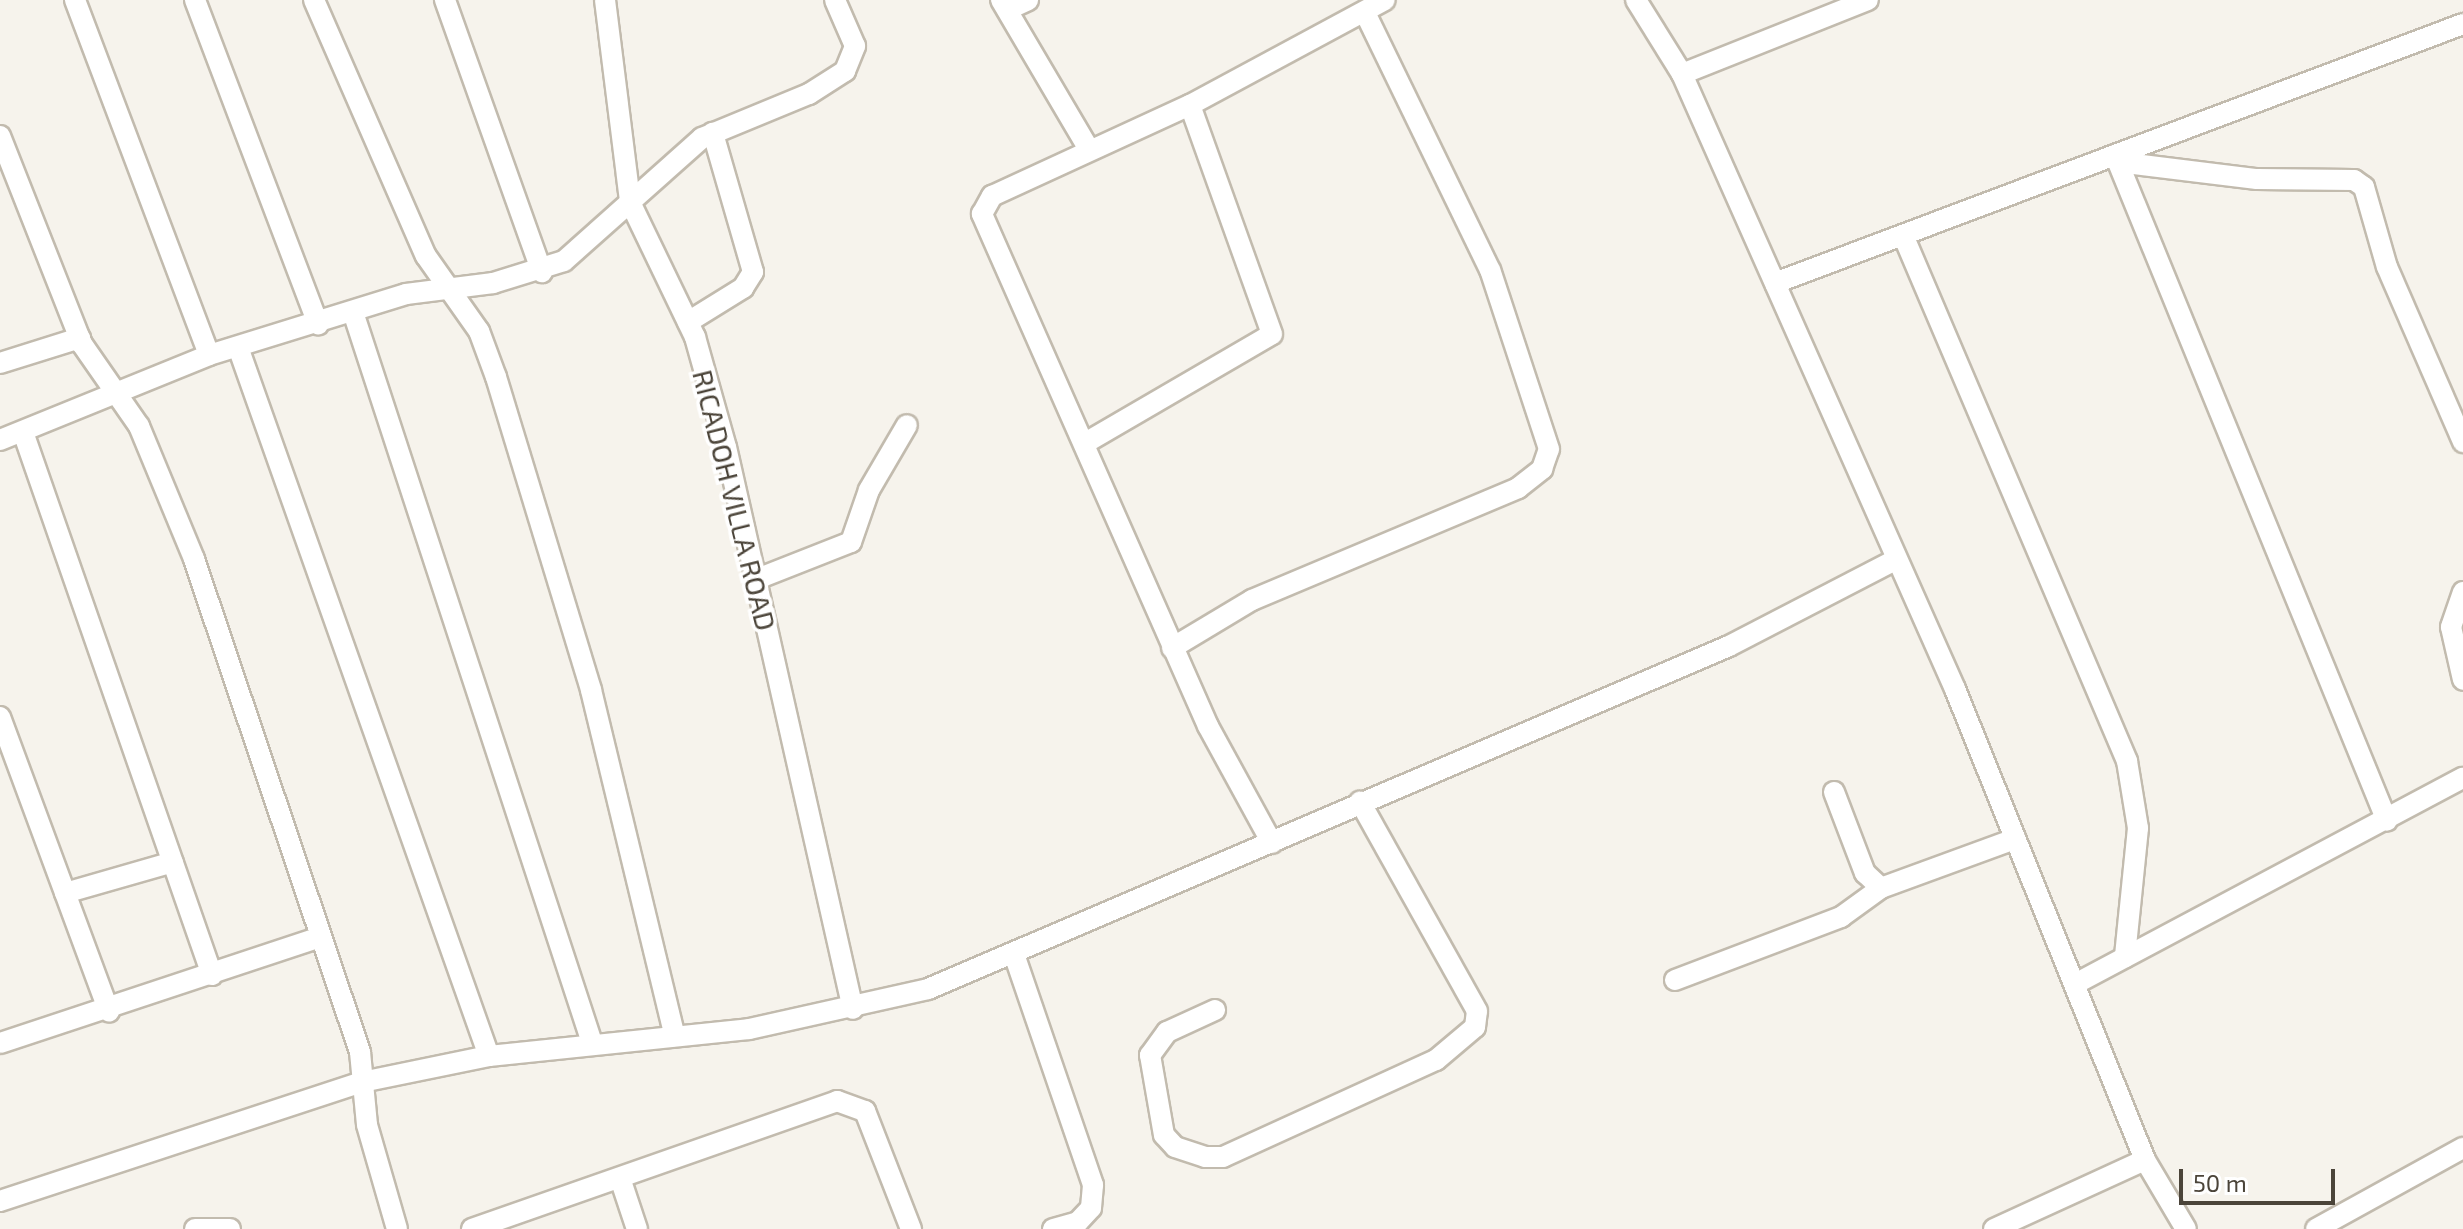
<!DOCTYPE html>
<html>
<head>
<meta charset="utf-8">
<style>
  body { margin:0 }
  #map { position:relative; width:2463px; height:1229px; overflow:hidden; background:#f6f3ec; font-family:"Exo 2",sans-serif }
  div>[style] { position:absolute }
  .roads { filter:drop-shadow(2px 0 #c2bbae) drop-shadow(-2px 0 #c2bbae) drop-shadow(0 2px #c2bbae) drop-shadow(0 -2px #c2bbae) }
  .minor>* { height:20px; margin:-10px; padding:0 10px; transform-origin:10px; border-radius:10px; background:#fff }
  span { translate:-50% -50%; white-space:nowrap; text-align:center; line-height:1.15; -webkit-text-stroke:7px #fff; paint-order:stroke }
  .street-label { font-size:28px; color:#4b4439 }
  .scale { position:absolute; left:2179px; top:1169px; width:156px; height:36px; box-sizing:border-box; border:4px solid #4b4439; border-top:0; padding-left:10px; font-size:24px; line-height:28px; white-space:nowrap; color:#4b4439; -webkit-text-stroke:6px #fff; paint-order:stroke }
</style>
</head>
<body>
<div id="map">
  <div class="roads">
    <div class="minor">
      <div style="left:75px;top:0;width:379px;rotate:69.3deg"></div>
      <div style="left:195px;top:0;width:347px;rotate:69.2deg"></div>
      <div style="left:314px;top:0;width:279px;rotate:66.4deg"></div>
      <div style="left:426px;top:256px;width:92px;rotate:54.8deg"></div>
      <div style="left:479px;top:331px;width:49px;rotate:69.7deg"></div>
      <div style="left:496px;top:377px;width:327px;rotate:73.1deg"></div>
      <div style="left:591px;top:690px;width:356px;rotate:76.4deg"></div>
      <div style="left:445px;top:0;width:289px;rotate:70.4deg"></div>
      <div style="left:605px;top:0;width:204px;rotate:82.9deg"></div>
      <div style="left:630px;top:202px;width:150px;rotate:64.3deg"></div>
      <div style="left:695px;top:337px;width:114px;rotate:74.3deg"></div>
      <div style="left:726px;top:447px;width:576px;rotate:77.27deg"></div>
      <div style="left:1001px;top:0;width:169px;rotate:59.5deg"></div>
      <div style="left:1636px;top:0;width:87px;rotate:58.1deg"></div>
      <div style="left:1682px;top:74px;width:673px;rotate:66.06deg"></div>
      <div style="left:1955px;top:689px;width:508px;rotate:68.03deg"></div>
      <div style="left:2145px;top:1160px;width:80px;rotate:59.3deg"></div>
      <div style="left:1009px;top:9px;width:21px;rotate:-25deg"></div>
      <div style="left:1682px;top:74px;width:200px;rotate:-21.7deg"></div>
      <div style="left:0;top:136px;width:224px;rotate:68.5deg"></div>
      <div style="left:82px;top:344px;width:100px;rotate:55.2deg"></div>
      <div style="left:139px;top:426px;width:144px;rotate:67.5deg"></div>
      <div style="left:194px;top:559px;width:520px;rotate:71.39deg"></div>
      <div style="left:360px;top:1052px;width:73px;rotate:84.5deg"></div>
      <div style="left:367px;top:1125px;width:108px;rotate:73.9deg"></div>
      <div style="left:2115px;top:155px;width:719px;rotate:67.78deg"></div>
      <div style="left:2118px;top:162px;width:140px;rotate:7deg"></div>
      <div style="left:2257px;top:179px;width:97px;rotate:0.6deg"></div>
      <div style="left:2354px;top:180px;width:12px;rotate:35deg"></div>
      <div style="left:2364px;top:187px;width:83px;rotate:74deg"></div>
      <div style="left:2387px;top:267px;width:191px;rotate:66.5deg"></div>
      <div style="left:1903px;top:235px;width:572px;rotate:66.93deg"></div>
      <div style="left:2127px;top:761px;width:68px;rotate:80.7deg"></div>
      <div style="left:2138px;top:828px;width:130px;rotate:95.8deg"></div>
      <div style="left:1775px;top:283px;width:735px;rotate:-20.63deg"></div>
      <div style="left:353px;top:312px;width:769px;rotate:71.89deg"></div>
      <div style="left:688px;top:322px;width:65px;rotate:-31.7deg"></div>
      <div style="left:743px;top:288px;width:19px;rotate:-58deg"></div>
      <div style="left:753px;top:272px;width:145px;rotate:-106.1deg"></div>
      <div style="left:238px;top:347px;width:752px;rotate:70.51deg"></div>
      <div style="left:0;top:363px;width:84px;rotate:-17.4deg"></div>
      <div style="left:23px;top:432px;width:575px;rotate:70.81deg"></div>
      <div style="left:0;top:440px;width:226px;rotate:-22.1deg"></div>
      <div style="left:209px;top:355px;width:206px;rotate:-17.2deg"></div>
      <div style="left:406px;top:294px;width:88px;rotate:-7.2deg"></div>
      <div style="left:493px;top:283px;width:74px;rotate:-17.2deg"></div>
      <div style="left:564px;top:261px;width:185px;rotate:-41.7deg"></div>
      <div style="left:702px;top:138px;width:116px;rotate:-22.4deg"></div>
      <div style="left:809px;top:94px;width:43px;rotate:-32.6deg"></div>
      <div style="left:845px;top:71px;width:27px;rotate:-68deg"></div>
      <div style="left:855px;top:46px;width:50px;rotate:-113.5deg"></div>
      <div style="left:1085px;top:443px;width:216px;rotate:-30.2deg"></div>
      <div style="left:1272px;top:334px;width:243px;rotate:-109.7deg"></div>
      <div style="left:757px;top:579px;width:101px;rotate:-21.5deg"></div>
      <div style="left:851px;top:542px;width:55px;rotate:-70.9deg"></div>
      <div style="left:869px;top:490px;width:75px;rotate:-59.7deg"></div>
      <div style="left:2463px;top:592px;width:37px;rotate:109deg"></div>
      <div style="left:2451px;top:627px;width:54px;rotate:77.2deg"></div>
      <div style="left:1172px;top:648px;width:93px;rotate:-31deg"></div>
      <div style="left:1252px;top:600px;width:289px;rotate:-22.8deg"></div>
      <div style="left:1518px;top:488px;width:31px;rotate:-38deg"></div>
      <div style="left:1542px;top:469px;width:21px;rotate:-71deg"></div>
      <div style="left:1549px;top:449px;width:188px;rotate:-108.2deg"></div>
      <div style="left:1490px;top:270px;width:287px;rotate:-115.9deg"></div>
      <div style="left:0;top:717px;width:314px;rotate:69.7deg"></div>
      <div style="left:1834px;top:792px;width:87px;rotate:69.1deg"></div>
      <div style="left:1865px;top:873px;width:22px;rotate:43deg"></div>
      <div style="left:1272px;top:843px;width:133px;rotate:-118.7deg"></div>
      <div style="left:1208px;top:726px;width:560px;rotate:-113.82deg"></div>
      <div style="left:982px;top:214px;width:21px;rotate:-61deg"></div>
      <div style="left:992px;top:196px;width:218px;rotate:-24.7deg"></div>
      <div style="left:1190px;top:105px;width:221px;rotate:-28.3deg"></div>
      <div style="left:65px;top:893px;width:112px;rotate:-16deg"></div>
      <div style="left:1015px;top:957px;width:241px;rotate:71.1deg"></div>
      <div style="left:1093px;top:1185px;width:23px;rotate:95deg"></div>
      <div style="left:1091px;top:1208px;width:19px;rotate:133deg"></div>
      <div style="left:1078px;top:1222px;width:26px;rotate:164deg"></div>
      <div style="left:1675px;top:980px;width:178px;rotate:-20.8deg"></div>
      <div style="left:1841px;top:917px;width:49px;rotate:-35.9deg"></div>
      <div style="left:1881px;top:888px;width:143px;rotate:-20.1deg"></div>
      <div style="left:2075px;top:984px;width:439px;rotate:-28deg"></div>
      <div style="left:1215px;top:1010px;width:53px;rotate:155.4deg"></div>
      <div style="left:1167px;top:1032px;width:29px;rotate:126deg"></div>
      <div style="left:1150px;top:1055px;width:81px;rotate:80.1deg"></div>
      <div style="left:1164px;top:1135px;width:16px;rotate:47deg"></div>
      <div style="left:1175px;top:1147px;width:32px;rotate:18deg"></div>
      <div style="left:1205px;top:1157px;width:18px"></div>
      <div style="left:1223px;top:1157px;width:234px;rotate:-24.5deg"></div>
      <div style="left:1436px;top:1060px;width:51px;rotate:-40.2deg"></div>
      <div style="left:1475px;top:1027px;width:16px;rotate:-83deg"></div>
      <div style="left:1477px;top:1011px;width:240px;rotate:-119.2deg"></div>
      <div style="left:0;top:1043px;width:337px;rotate:-18.3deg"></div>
      <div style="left:620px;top:1178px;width:54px;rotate:71.6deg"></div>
      <div style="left:0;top:1201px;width:381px;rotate:-18.2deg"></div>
      <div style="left:362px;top:1082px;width:130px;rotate:-11.6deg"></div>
      <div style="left:489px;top:1056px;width:261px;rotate:-5.9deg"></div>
      <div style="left:749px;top:1029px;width:183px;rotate:-12.6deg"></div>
      <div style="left:928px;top:989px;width:871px;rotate:-23.18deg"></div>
      <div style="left:1729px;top:646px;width:185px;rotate:-27.4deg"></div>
      <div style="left:195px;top:1229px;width:35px"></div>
      <div style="left:472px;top:1229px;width:387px;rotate:-19.3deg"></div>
      <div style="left:837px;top:1101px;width:30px;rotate:20deg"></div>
      <div style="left:865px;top:1111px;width:127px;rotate:68.7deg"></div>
      <div style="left:1994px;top:1229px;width:166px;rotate:-24.6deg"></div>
      <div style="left:2316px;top:1229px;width:168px;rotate:-28.9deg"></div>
    </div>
  </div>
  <div class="street-label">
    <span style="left:735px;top:500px;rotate:76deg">RICADOH VILLA ROAD</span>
  </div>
  <div class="scale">50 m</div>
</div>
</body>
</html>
